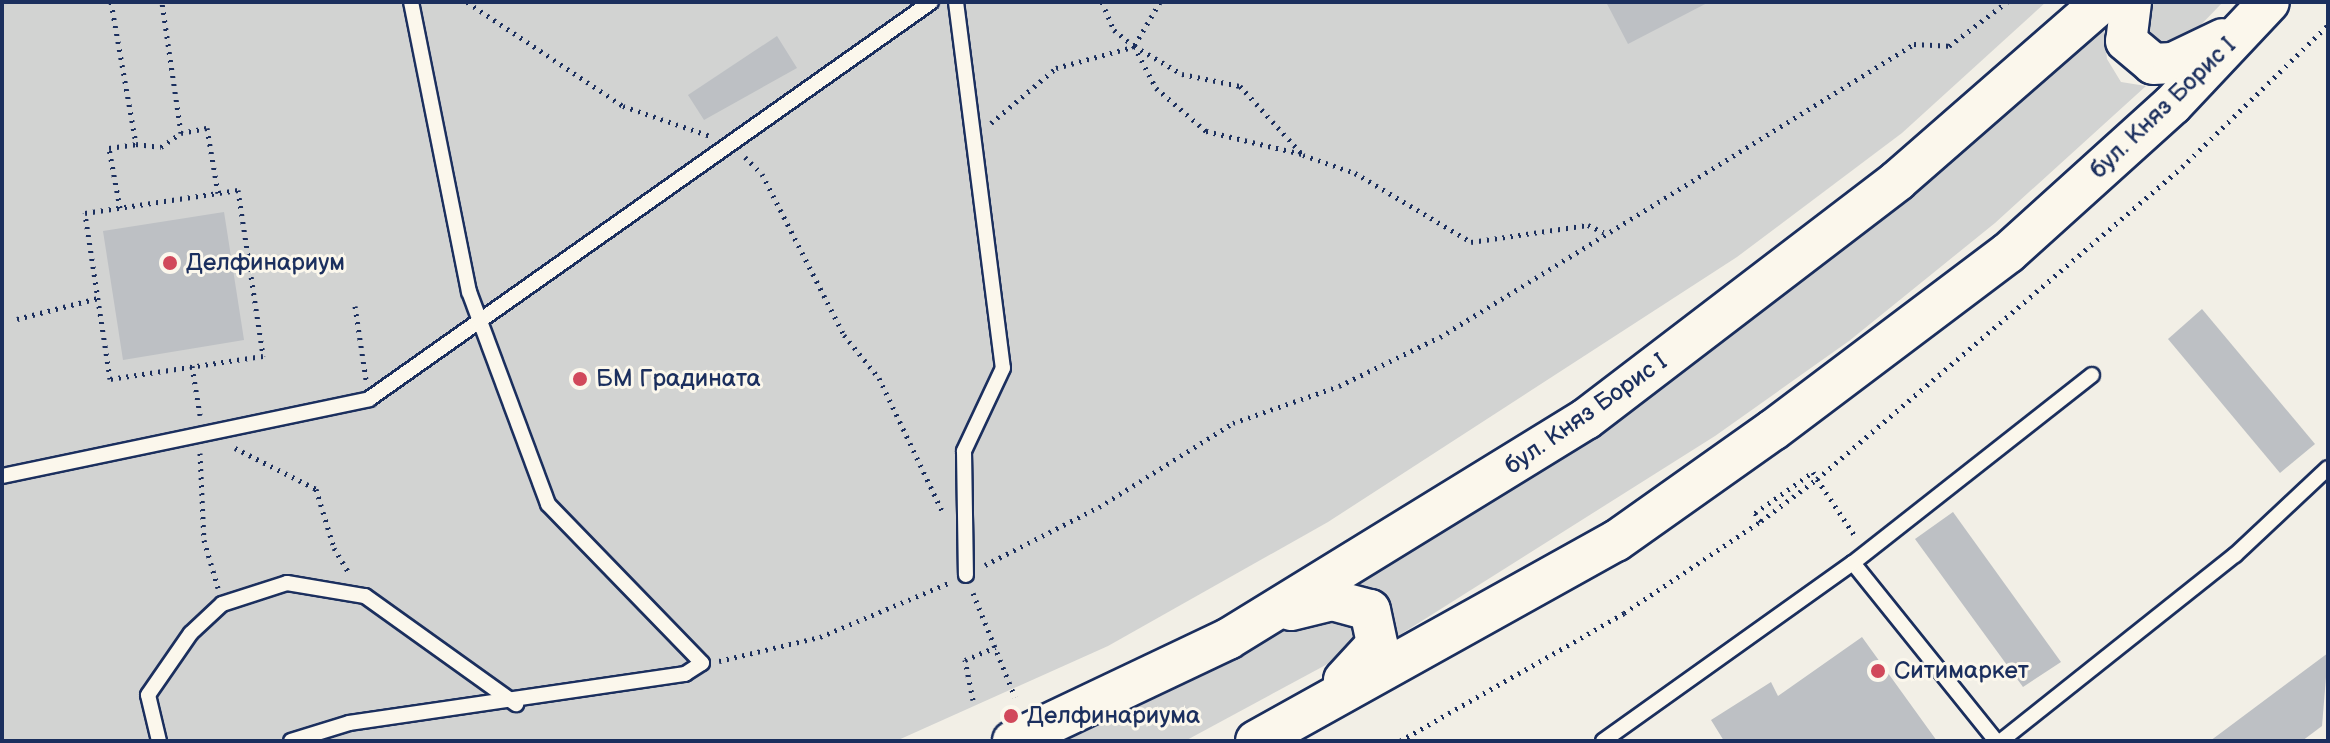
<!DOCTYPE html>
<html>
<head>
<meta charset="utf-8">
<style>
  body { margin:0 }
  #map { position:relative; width:2330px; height:743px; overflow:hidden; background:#f2efe6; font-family:"Balsamiq Sans",sans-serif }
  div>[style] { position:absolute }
  .green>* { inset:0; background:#d2d3d2 }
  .building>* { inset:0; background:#bdc0c4 }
  .path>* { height:5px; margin-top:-2.5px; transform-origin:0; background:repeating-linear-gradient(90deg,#1b2f5e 0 2px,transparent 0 8px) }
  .roads { filter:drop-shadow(2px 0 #1b2f5e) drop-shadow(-2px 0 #1b2f5e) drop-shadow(0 2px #1b2f5e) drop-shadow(0 -2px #1b2f5e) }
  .service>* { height:14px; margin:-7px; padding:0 7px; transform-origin:7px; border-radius:7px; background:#fbf7ec }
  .secondary>* { height:40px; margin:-20px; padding:0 20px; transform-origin:20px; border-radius:20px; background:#fbf7ec }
  .dots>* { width:22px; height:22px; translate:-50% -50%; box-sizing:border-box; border:4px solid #fbf7ec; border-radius:50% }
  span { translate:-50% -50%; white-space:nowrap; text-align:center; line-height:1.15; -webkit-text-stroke:6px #fbf7ec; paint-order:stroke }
  .street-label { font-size:24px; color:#1b2f5e }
  .poi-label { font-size:24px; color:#1b2f5e }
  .left { translate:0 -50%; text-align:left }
  .frame { position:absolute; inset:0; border:4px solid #1b2f5e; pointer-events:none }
</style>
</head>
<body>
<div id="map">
  <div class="green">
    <div style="clip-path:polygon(2px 2px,2046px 2px,1902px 133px,1737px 257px,1328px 522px,1108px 646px,896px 741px,2px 741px)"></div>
    <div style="clip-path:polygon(2154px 2px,2223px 2px,2192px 34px,2165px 46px,2146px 27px)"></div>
    <div style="clip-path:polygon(2104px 29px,2107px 59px,2121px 82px,2146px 86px,1995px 223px,1849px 341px,1715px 436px,1390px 641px,1390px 602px,1348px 578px,1793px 284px,1915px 192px)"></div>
    <div style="clip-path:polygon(1321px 611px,1351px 618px,1356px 635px,1348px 653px,1185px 741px,1064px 741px)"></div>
  </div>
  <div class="building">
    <div style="clip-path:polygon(1606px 2px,1709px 2px,1628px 44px)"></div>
    <div style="clip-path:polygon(777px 36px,797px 68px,704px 120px,688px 95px)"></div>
    <div style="clip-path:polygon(224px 212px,244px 340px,123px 360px,103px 231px)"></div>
    <div style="clip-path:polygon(2202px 309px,2315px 444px,2280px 473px,2168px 339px)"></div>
    <div style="clip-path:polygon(1953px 512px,2061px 662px,2023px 687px,1915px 539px)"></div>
    <div style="clip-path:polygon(1862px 637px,1937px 741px,1724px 741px,1711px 720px,1771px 682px,1778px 696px)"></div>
    <div style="clip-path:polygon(2328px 653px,2322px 726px,2302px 741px,2210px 741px)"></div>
  </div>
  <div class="path">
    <div style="left:111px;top:2px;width:144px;rotate:80deg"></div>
    <div style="left:136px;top:144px;width:25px;rotate:7deg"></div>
    <div style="left:161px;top:147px;width:24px;rotate:-35deg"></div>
    <div style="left:181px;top:133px;width:132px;rotate:-98.3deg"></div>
    <div style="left:467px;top:2px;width:187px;rotate:33.7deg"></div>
    <div style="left:623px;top:106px;width:92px;rotate:19deg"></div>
    <div style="left:1102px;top:2px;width:30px;rotate:67deg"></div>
    <div style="left:1114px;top:30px;width:26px;rotate:39deg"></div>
    <div style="left:1134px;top:46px;width:56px;rotate:30.3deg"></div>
    <div style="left:1182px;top:74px;width:59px;rotate:11.7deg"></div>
    <div style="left:1240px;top:86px;width:93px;rotate:47.6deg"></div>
    <div style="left:1303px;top:155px;width:55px;rotate:19.1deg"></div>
    <div style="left:1355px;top:173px;width:135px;rotate:30.7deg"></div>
    <div style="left:1471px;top:242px;width:118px;rotate:-8.3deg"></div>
    <div style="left:1588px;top:225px;width:17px;rotate:25deg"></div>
    <div style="left:1160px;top:2px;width:51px;rotate:120.6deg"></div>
    <div style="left:1134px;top:46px;width:47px;rotate:62.4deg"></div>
    <div style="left:1156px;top:88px;width:66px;rotate:40.7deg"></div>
    <div style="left:1206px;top:131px;width:99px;rotate:13.5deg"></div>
    <div style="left:991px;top:123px;width:85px;rotate:-40.2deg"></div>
    <div style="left:1056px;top:68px;width:80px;rotate:-15.3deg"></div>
    <div style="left:181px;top:133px;width:26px;rotate:-11deg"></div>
    <div style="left:207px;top:128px;width:66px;rotate:80.4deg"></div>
    <div style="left:745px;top:157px;width:24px;rotate:45deg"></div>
    <div style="left:762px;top:174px;width:181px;rotate:63deg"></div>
    <div style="left:844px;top:335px;width:55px;rotate:50.9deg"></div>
    <div style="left:879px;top:378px;width:149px;rotate:64.6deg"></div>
    <div style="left:238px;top:190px;width:168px;rotate:81.4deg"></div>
    <div style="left:263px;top:356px;width:155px;rotate:171.5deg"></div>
    <div style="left:110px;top:379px;width:168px;rotate:-98.6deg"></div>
    <div style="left:85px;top:213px;width:155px;rotate:-8.5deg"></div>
    <div style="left:120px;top:208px;width:61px;rotate:-100.4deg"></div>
    <div style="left:109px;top:148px;width:27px;rotate:-8deg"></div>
    <div style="left:355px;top:306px;width:75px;rotate:81.5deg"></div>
    <div style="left:17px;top:319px;width:84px;rotate:-14.5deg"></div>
    <div style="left:192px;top:366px;width:50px;rotate:80.7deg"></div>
    <div style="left:235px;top:448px;width:91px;rotate:26.8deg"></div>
    <div style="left:316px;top:489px;width:62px;rotate:73deg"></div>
    <div style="left:334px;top:548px;width:29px;rotate:59deg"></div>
    <div style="left:200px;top:453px;width:87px;rotate:87.4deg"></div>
    <div style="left:204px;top:540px;width:50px;rotate:73.7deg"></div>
    <div style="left:1761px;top:521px;width:70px;rotate:-36.9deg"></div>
    <div style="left:1817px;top:479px;width:69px;rotate:56.3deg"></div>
    <div style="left:985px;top:565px;width:128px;rotate:-27deg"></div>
    <div style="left:1099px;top:507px;width:158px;rotate:-32.1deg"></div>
    <div style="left:1233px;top:423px;width:112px;rotate:-19.2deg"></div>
    <div style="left:1339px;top:386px;width:112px;rotate:-25.9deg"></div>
    <div style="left:1440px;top:337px;width:557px;rotate:-31.72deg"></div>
    <div style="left:1914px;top:44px;width:35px;rotate:3deg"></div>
    <div style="left:1949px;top:46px;width:73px;rotate:-37.2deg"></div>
    <div style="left:973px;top:593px;width:112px;rotate:68deg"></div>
    <div style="left:719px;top:661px;width:104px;rotate:-13.4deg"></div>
    <div style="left:820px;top:637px;width:142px;rotate:-22.8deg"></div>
    <div style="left:973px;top:700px;width:41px;rotate:-101.3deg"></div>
    <div style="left:965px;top:660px;width:33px;rotate:-23deg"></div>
    <div style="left:1400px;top:741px;width:258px;rotate:-29.7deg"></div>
    <div style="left:1624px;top:613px;width:165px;rotate:-33.9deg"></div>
    <div style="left:1761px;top:521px;width:10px;rotate:-127deg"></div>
    <div style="left:1755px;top:513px;width:71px;rotate:-35.3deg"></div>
    <div style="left:1813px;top:472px;width:8px;rotate:60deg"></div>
    <div style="left:1817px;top:479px;width:480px;rotate:-40.5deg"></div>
    <div style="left:2182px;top:167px;width:204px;rotate:-44.2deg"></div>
  </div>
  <div class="roads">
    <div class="service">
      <div style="left:956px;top:2px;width:369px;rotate:82.7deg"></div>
      <div style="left:1003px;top:368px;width:92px;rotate:115.2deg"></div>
      <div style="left:964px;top:451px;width:124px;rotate:89.1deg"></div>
      <div style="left:2px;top:476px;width:375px;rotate:-11.8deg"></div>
      <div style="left:369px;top:399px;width:688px;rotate:-35.24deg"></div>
      <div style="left:1853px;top:563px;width:228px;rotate:51.2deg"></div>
      <div style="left:159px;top:741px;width:47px;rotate:-103.4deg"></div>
      <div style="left:148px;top:695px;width:75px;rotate:-55.3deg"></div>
      <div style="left:191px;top:633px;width:42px;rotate:-43.1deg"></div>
      <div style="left:222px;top:604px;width:68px;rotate:-17.9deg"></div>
      <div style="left:287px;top:583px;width:79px;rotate:9.5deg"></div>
      <div style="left:365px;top:596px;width:186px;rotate:35.6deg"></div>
      <div style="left:291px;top:741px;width:61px;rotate:-17.2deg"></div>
      <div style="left:349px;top:723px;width:340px;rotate:-8.3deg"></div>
      <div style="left:685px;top:674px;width:20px;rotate:-33deg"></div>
      <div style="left:702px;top:663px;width:221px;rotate:-134.1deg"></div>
      <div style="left:548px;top:504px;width:226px;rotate:-110.4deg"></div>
      <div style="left:469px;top:292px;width:296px;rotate:-101.3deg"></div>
      <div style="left:1603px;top:741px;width:307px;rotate:-35.5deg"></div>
      <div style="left:1853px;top:563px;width:304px;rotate:-38.2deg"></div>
      <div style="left:2001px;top:741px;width:299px;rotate:-38.5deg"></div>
      <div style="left:2235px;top:555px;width:127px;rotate:-43.1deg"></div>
    </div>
    <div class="secondary">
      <div style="left:2131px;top:2px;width:39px;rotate:97deg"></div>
      <div style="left:2126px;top:41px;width:35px;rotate:40deg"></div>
      <div style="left:2153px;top:64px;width:20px;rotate:-3deg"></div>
      <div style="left:2173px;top:63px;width:55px;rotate:-25.6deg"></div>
      <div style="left:1291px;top:610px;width:42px;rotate:-13.7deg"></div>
      <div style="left:1332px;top:600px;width:39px;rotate:15deg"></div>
      <div style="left:1370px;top:610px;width:35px;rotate:78deg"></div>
      <div style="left:1377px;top:644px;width:49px;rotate:132.5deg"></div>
      <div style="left:1013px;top:741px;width:238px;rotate:-25.4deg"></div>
      <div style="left:1228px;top:639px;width:420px;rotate:-31.6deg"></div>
      <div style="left:1586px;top:419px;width:392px;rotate:-37.4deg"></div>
      <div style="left:1897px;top:181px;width:272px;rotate:-41.1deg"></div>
      <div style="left:1256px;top:741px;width:412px;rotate:-29.1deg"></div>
      <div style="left:1616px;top:541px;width:192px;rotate:-35.3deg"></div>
      <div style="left:1773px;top:430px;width:294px;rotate:-37deg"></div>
      <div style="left:2008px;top:253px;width:221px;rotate:-42.1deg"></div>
      <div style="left:2172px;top:105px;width:141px;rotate:-46.7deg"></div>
    </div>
  </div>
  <div class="dots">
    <div style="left:170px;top:263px;background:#d1495b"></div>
    <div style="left:580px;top:379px;background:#d1495b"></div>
    <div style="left:1878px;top:671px;background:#d1495b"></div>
    <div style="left:1011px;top:716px;background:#d1495b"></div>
  </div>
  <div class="street-label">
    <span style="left:2163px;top:108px;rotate:-44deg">бул. Княз Борис I</span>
    <span style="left:1586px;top:414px;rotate:-35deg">бул. Княз Борис I</span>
  </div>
  <div class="poi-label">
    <span class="left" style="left:186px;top:263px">Делфинариум</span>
    <span class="left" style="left:596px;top:379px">БМ Градината</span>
    <span class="left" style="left:1894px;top:671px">Ситимаркет</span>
    <span class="left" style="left:1027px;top:716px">Делфинариума</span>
  </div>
  <div class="frame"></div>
</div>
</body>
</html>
